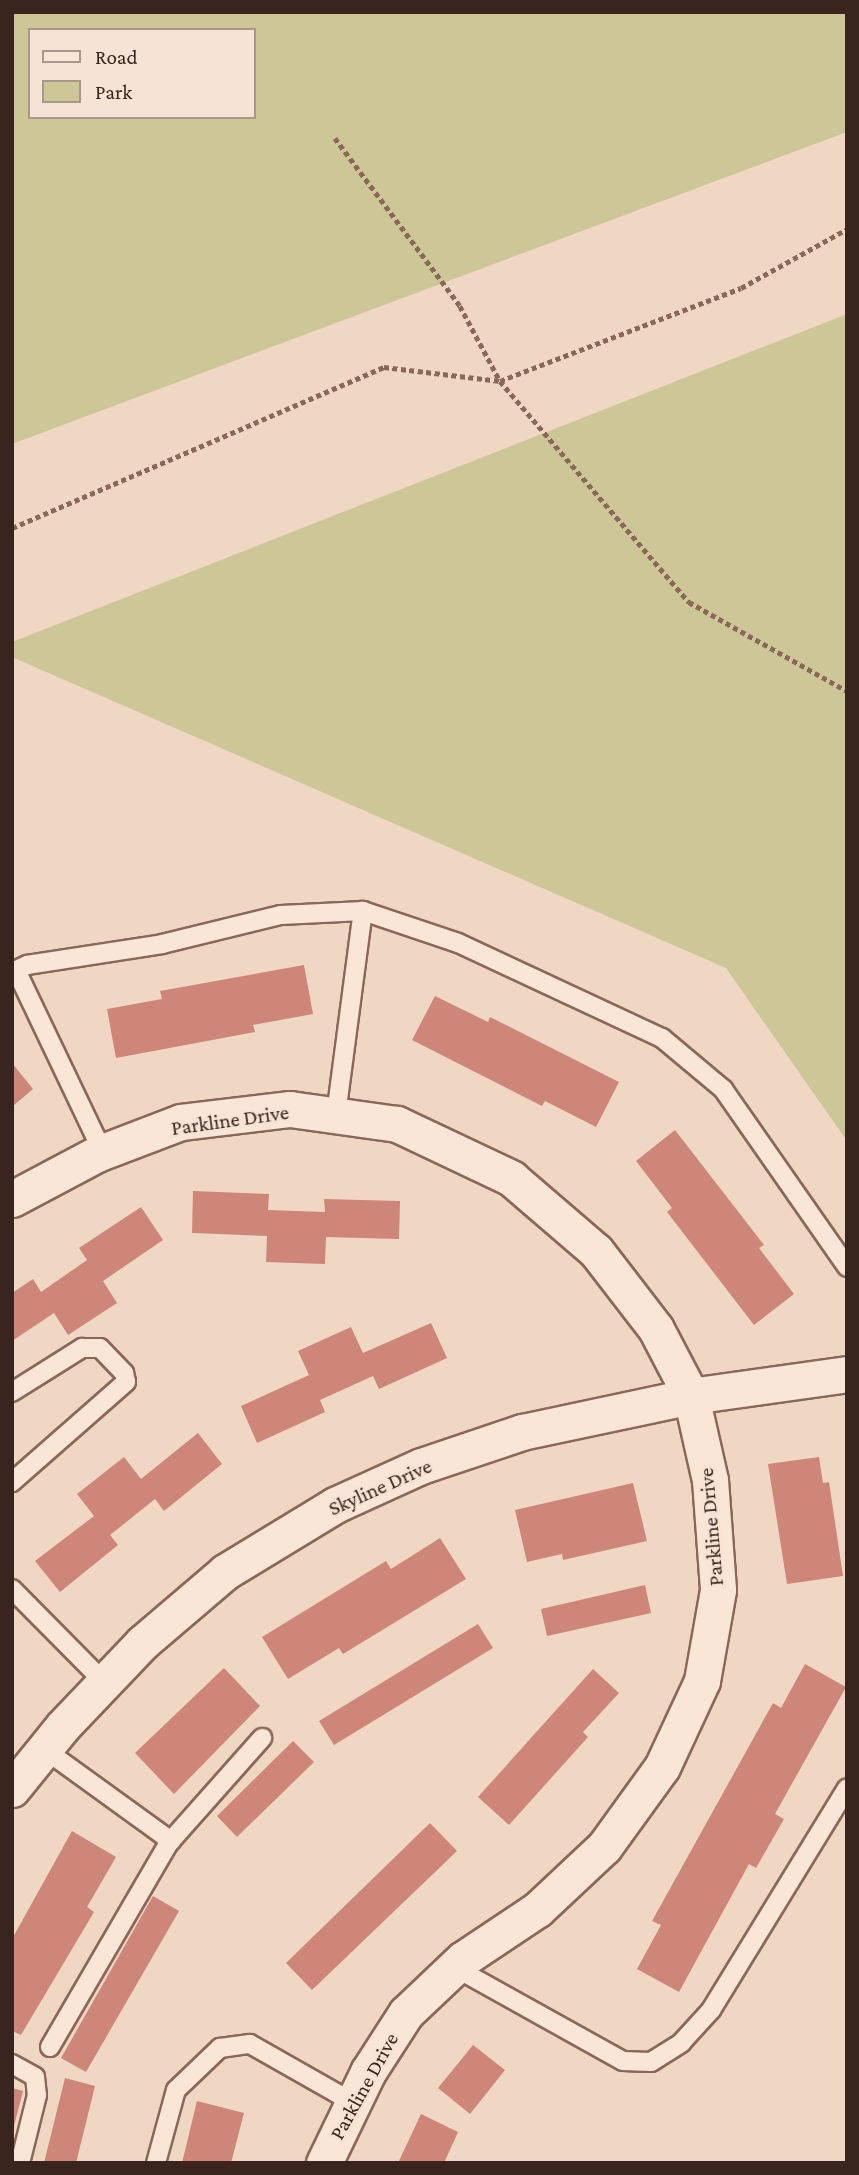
<!DOCTYPE html>
<html>
<head>
<meta charset="utf-8">
<style>
  body { margin:0 }
  #map { position:relative; width:859px; height:2175px; overflow:hidden; background:#efd7c3; font-family:"Crimson Pro",serif }
  div>[style] { position:absolute }
  .green>* { inset:0; background:#cdc697 }
  .building>* { inset:0; background:#ce8678 }
  .path>* { height:4.5px; margin-top:-2.25px; transform-origin:0; background:repeating-linear-gradient(90deg,#8a6759 0 5px,transparent 0 8.5px) }
  .roads { filter:drop-shadow(2px 0 #8a6759) drop-shadow(-2px 0 #8a6759) drop-shadow(0 2px #8a6759) drop-shadow(0 -2px #8a6759) }
  .service>* { height:18px; margin:-9px; padding:0 9px; transform-origin:9px; border-radius:9px; background:#f9e6d7 }
  .minor>* { height:35px; margin:-17.5px; padding:0 17.5px; transform-origin:17.5px; border-radius:17.5px; background:#f9e6d7 }
  span { translate:-50% -50%; white-space:nowrap; text-align:center; line-height:1.15; -webkit-text-stroke:5px #f6e3d3; paint-order:stroke }
  .street-label { font-size:21px; color:#39241e }
  .frame { position:absolute; inset:0; border:14px solid #39241e; pointer-events:none }
  .legend { position:absolute; left:28px; top:28px; width:228px; height:91px; box-sizing:border-box; background:#f6e3d3; border:2px solid #aa978b; margin:0; padding:9px 12px; list-style:none; font-size:21px; color:#39241e }
  .legend li { display:flex; align-items:center; gap:14px; height:35px }
  .legend b { width:35px; border:2px solid #aa978b }
</style>
</head>
<body>
<div id="map">
  <div class="green">
    <div style="clip-path:polygon(evenodd,12px 12px,847px 12px,847px 132px,12px 444px,12px 12px,30px 30px,254px 30px,254px 117px,30px 117px,30px 30px)"></div>
    <div style="clip-path:polygon(847px 314px,847px 1141px,726px 968px,12px 657px,12px 642px)"></div>
  </div>
  <div class="building">
    <div style="clip-path:polygon(304px 965px,313px 1014px,253px 1025px,255px 1032px,116px 1058px,107px 1009px,162px 999px,160px 991px)"></div>
    <div style="clip-path:polygon(435px 996px,488px 1022px,490px 1017px,619px 1082px,596px 1127px,545px 1101px,542px 1106px,412px 1040px)"></div>
    <div style="clip-path:polygon(12px 1063px,33px 1089px,13px 1106px,12px 1105px)"></div>
    <div style="clip-path:polygon(675px 1130px,764px 1245px,759px 1248px,794px 1294px,754px 1325px,667px 1212px,672px 1208px,636px 1161px)"></div>
    <div style="clip-path:polygon(193px 1191px,269px 1194px,268px 1210px,325px 1212px,324px 1199px,400px 1201px,399px 1239px,326px 1237px,325px 1264px,266px 1262px,267px 1236px,192px 1233px)"></div>
    <div style="clip-path:polygon(141px 1207px,163px 1240px,103px 1281px,117px 1303px,68px 1335px,54px 1313px,12px 1341px,12px 1293px,33px 1279px,41px 1292px,87px 1260px,79px 1248px)"></div>
    <div style="clip-path:polygon(431px 1323px,447px 1358px,379px 1389px,373px 1376px,320px 1400px,325px 1412px,257px 1443px,241px 1406px,309px 1375px,298px 1351px,351px 1327px,363px 1353px)"></div>
    <div style="clip-path:polygon(198px 1433px,222px 1464px,164px 1511px,155px 1499px,110px 1535px,118px 1545px,60px 1592px,35px 1561px,94px 1516px,77px 1494px,124px 1457px,141px 1479px)"></div>
    <div style="clip-path:polygon(819px 1457px,823px 1483px,829px 1482px,843px 1576px,787px 1584px,768px 1464px)"></div>
    <div style="clip-path:polygon(633px 1483px,647px 1541px,563px 1560px,562px 1554px,527px 1562px,515px 1510px)"></div>
    <div style="clip-path:polygon(440px 1538px,466px 1579px,343px 1654px,339px 1648px,288px 1679px,262px 1637px,386px 1561px,391px 1569px)"></div>
    <div style="clip-path:polygon(645px 1585px,651px 1613px,547px 1636px,541px 1609px)"></div>
    <div style="clip-path:polygon(478px 1624px,493px 1648px,334px 1745px,319px 1721px)"></div>
    <div style="clip-path:polygon(805px 1664px,846px 1687px,775px 1814px,784px 1819px,756px 1868px,749px 1864px,679px 1992px,637px 1969px,661px 1925px,652px 1921px,773px 1703px,781px 1708px)"></div>
    <div style="clip-path:polygon(224px 1668px,260px 1706px,174px 1794px,135px 1753px)"></div>
    <div style="clip-path:polygon(593px 1669px,619px 1693px,583px 1732px,588px 1737px,509px 1825px,478px 1797px)"></div>
    <div style="clip-path:polygon(293px 1741px,314px 1762px,237px 1837px,217px 1816px)"></div>
    <div style="clip-path:polygon(430px 1823px,457px 1851px,312px 1990px,286px 1963px)"></div>
    <div style="clip-path:polygon(72px 1831px,116px 1857px,87px 1907px,94px 1912px,21px 2035px,12px 2031px,12px 1939px)"></div>
    <div style="clip-path:polygon(153px 1896px,179px 1911px,86px 2072px,61px 2058px)"></div>
    <div style="clip-path:polygon(473px 2045px,505px 2070px,470px 2114px,438px 2088px)"></div>
    <div style="clip-path:polygon(65px 2078px,95px 2086px,76px 2163px,44px 2163px)"></div>
    <div style="clip-path:polygon(12px 2088px,23px 2091px,13px 2130px,12px 2130px)"></div>
    <div style="clip-path:polygon(197px 2101px,244px 2113px,231px 2163px,182px 2163px)"></div>
    <div style="clip-path:polygon(421px 2114px,458px 2132px,444px 2163px,398px 2163px)"></div>
  </div>
  <div class="path">
    <div style="left:335px;top:138px;width:209px;rotate:53.3deg"></div>
    <div style="left:460px;top:306px;width:85px;rotate:61.9deg"></div>
    <div style="left:500px;top:381px;width:291px;rotate:49.5deg"></div>
    <div style="left:689px;top:602px;width:181px;rotate:29.4deg"></div>
    <div style="left:12px;top:528px;width:405px;rotate:-23.4deg"></div>
    <div style="left:384px;top:367px;width:117px;rotate:6.9deg"></div>
    <div style="left:500px;top:381px;width:258px;rotate:-21.1deg"></div>
    <div style="left:741px;top:288px;width:121px;rotate:-29.1deg"></div>
  </div>
  <div class="roads">
    <div class="service">
      <div style="left:16px;top:970px;width:202px;rotate:64.5deg"></div>
      <div style="left:12px;top:972px;width:17px;rotate:-25deg"></div>
      <div style="left:27px;top:965px;width:137px;rotate:-8.8deg"></div>
      <div style="left:162px;top:944px;width:122px;rotate:-13.7deg"></div>
      <div style="left:281px;top:915px;width:82px;rotate:-2.8deg"></div>
      <div style="left:363px;top:911px;width:100px;rotate:18.6deg"></div>
      <div style="left:458px;top:943px;width:225px;rotate:25deg"></div>
      <div style="left:662px;top:1038px;width:80px;rotate:39.9deg"></div>
      <div style="left:723px;top:1089px;width:217px;rotate:55.1deg"></div>
      <div style="left:336px;top:1115px;width:206px;rotate:-82.5deg"></div>
      <div style="left:12px;top:1392px;width:83px;rotate:-32.2deg"></div>
      <div style="left:82px;top:1348px;width:18px"></div>
      <div style="left:100px;top:1348px;width:35px;rotate:46deg"></div>
      <div style="left:124px;top:1373px;width:9px;rotate:77deg"></div>
      <div style="left:126px;top:1382px;width:152px;rotate:138.7deg"></div>
      <div style="left:12px;top:1589px;width:131px;rotate:45.3deg"></div>
      <div style="left:44px;top:1749px;width:157px;rotate:35.9deg"></div>
      <div style="left:454px;top:1967px;width:193px;rotate:29.1deg"></div>
      <div style="left:623px;top:2061px;width:28px;rotate:2deg"></div>
      <div style="left:651px;top:2062px;width:36px;rotate:-32deg"></div>
      <div style="left:681px;top:2043px;width:45px;rotate:-47.7deg"></div>
      <div style="left:711px;top:2010px;width:260px;rotate:-58.5deg"></div>
      <div style="left:50px;top:2047px;width:235px;rotate:-59.8deg"></div>
      <div style="left:168px;top:1844px;width:142px;rotate:-48.4deg"></div>
      <div style="left:12px;top:2064px;width:26px;rotate:29deg"></div>
      <div style="left:35px;top:2077px;width:18px;rotate:84deg"></div>
      <div style="left:37px;top:2095px;width:70px;rotate:104deg"></div>
      <div style="left:156px;top:2163px;width:76px;rotate:-74.7deg"></div>
      <div style="left:176px;top:2090px;width:61px;rotate:-43.7deg"></div>
      <div style="left:220px;top:2048px;width:30px;rotate:-8deg"></div>
      <div style="left:250px;top:2044px;width:117px;rotate:29.6deg"></div>
    </div>
    <div class="minor">
      <div style="left:12px;top:1199px;width:96px;rotate:-27.9deg"></div>
      <div style="left:97px;top:1154px;width:90px;rotate:-20.9deg"></div>
      <div style="left:181px;top:1122px;width:110px;rotate:-6.8deg"></div>
      <div style="left:290px;top:1109px;width:108px;rotate:8deg"></div>
      <div style="left:397px;top:1124px;width:126px;rotate:25.3deg"></div>
      <div style="left:511px;top:1178px;width:112px;rotate:40.7deg"></div>
      <div style="left:596px;top:1251px;width:98px;rotate:52.4deg"></div>
      <div style="left:656px;top:1329px;width:76px;rotate:62.4deg"></div>
      <div style="left:691px;top:1396px;width:86px;rotate:77.3deg"></div>
      <div style="left:710px;top:1480px;width:110px;rotate:85.8deg"></div>
      <div style="left:718px;top:1590px;width:92px;rotate:100deg"></div>
      <div style="left:702px;top:1681px;width:95px;rotate:114.9deg"></div>
      <div style="left:662px;top:1767px;width:99px;rotate:125.9deg"></div>
      <div style="left:604px;top:1847px;width:91px;rotate:136.8deg"></div>
      <div style="left:538px;top:1909px;width:90px;rotate:146.3deg"></div>
      <div style="left:463px;top:1959px;width:79px;rotate:136.5deg"></div>
      <div style="left:406px;top:2013px;width:70px;rotate:122.8deg"></div>
      <div style="left:368px;top:2072px;width:101px;rotate:115.8deg"></div>
      <div style="left:12px;top:1789px;width:81px;rotate:-51deg"></div>
      <div style="left:63px;top:1726px;width:115px;rotate:-46.4deg"></div>
      <div style="left:142px;top:1643px;width:109px;rotate:-40.5deg"></div>
      <div style="left:225px;top:1572px;width:129px;rotate:-31.3deg"></div>
      <div style="left:335px;top:1505px;width:94px;rotate:-24.4deg"></div>
      <div style="left:421px;top:1466px;width:107px;rotate:-18.6deg"></div>
      <div style="left:522px;top:1432px;width:173px;rotate:-12deg"></div>
      <div style="left:691px;top:1396px;width:158px;rotate:-8deg"></div>
    </div>
  </div>
  <div class="street-label">
    <span style="left:230px;top:1120px;rotate:-8deg">Parkline Drive</span>
    <span style="left:380px;top:1487px;rotate:-24deg">Skyline Drive</span>
    <span style="left:711px;top:1527px;rotate:-95deg">Parkline Drive</span>
    <span style="left:364px;top:2086px;rotate:-61deg">Parkline Drive</span>
  </div>
  <div class="frame"></div>
  <ul class="legend">
  <li><b style="height:9px;background:#f9e6d7"></b>Road</li>
  <li><b style="height:19px;background:#cdc697"></b>Park</li>
  </ul>
</div>
</body>
</html>
